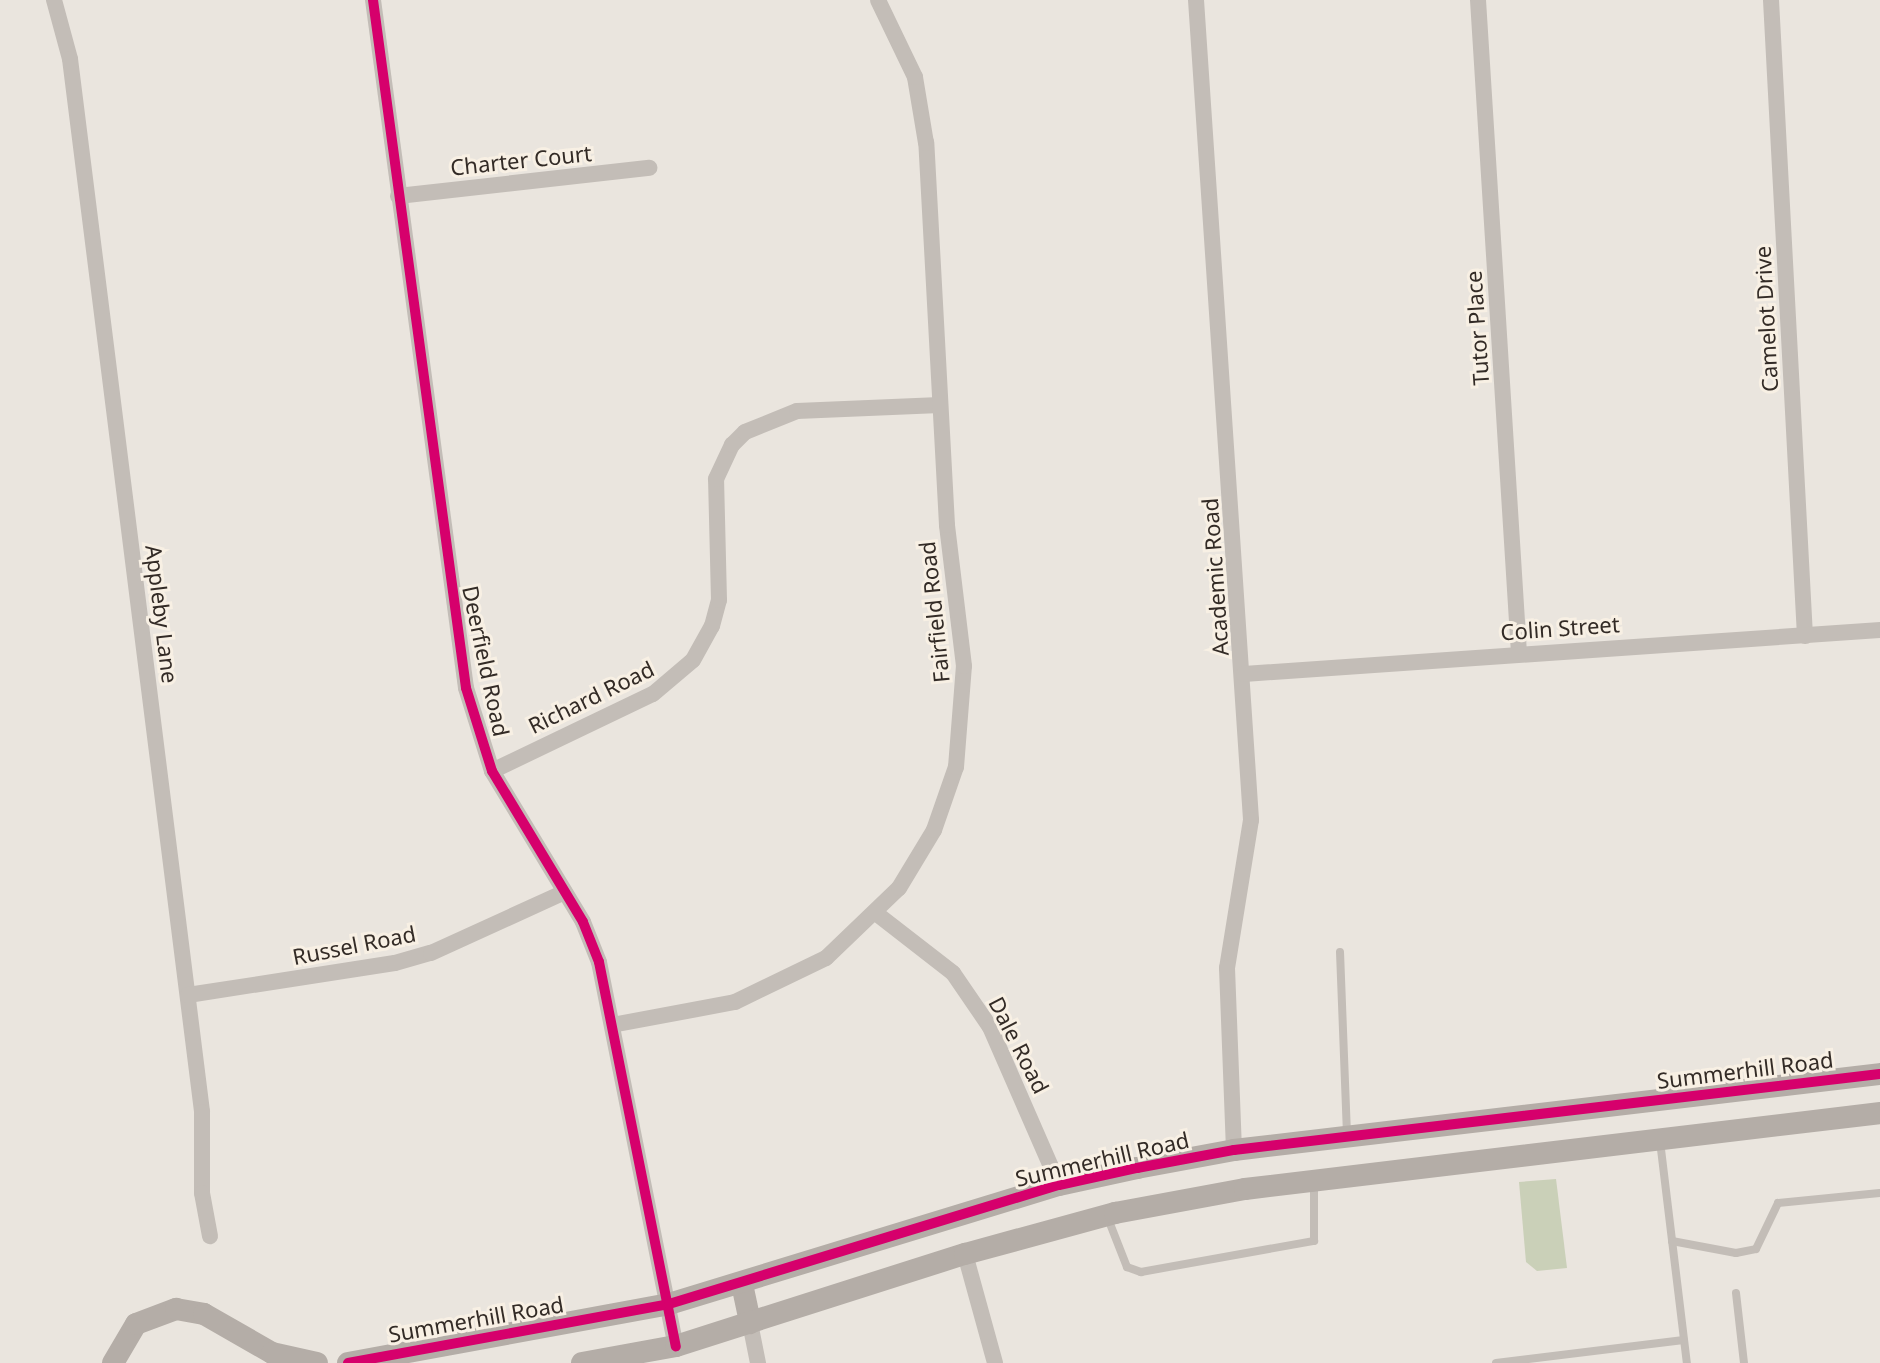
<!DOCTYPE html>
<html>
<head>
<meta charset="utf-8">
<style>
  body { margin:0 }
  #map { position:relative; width:1880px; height:1363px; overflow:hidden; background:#eae5de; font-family:"Noto Sans",sans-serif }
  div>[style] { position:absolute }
  .green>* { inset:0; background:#cad0b8 }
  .lane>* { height:8px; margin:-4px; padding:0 4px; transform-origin:4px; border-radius:4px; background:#c3bdb7 }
  .street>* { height:16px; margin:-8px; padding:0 8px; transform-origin:8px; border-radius:8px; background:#c3bdb7 }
  .secondary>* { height:22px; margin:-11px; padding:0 11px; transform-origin:11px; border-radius:11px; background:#b4ada7 }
  .cycleway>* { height:10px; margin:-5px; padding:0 5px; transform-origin:5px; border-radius:5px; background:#d6006c }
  span { translate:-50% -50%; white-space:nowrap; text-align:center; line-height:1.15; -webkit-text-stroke:6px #f8f0e4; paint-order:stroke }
  .street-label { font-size:22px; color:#332b26 }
</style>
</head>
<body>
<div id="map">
  <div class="green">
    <div style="clip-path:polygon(1556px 1179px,1567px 1268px,1537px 1271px,1526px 1262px,1519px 1182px)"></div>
  </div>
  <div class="lane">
    <div style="left:1340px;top:952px;width:183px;rotate:87.8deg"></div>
    <div style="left:1660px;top:1141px;width:224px;rotate:83.1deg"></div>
    <div style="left:1107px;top:1216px;width:55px;rotate:68.6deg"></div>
    <div style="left:1127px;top:1267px;width:15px;rotate:20deg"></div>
    <div style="left:1141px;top:1272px;width:176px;rotate:-10.2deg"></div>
    <div style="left:1314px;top:1241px;width:60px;rotate:-90deg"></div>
    <div style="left:1672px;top:1241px;width:65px;rotate:10.6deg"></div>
    <div style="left:1736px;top:1253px;width:20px;rotate:-11deg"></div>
    <div style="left:1756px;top:1249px;width:51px;rotate:-64.4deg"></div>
    <div style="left:1778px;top:1203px;width:102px;rotate:-5.6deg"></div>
    <div style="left:1736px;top:1293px;width:70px;rotate:83.5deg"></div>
    <div style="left:1496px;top:1363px;width:189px;rotate:-7deg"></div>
  </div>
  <div class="street">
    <div style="left:54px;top:0;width:61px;rotate:74.8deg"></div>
    <div style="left:70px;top:59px;width:1061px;rotate:82.85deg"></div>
    <div style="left:202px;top:1112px;width:81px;rotate:90deg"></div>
    <div style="left:202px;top:1193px;width:44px;rotate:79.5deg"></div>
    <div style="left:373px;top:0;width:694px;rotate:82.3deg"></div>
    <div style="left:466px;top:688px;width:87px;rotate:72.6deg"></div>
    <div style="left:492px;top:771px;width:176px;rotate:58.9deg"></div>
    <div style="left:583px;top:922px;width:43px;rotate:68.2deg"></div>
    <div style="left:599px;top:962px;width:392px;rotate:78.7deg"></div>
    <div style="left:1196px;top:0;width:822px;rotate:86.16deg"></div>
    <div style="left:1251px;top:820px;width:150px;rotate:99.2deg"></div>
    <div style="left:1227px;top:968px;width:182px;rotate:87.8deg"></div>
    <div style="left:1478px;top:0;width:654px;rotate:86.41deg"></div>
    <div style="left:1771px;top:0;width:637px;rotate:86.94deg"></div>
    <div style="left:398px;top:196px;width:253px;rotate:-6.4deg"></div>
    <div style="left:1244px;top:674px;width:638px;rotate:-3.96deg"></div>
    <div style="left:492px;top:771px;width:178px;rotate:-25.6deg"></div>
    <div style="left:653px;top:694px;width:52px;rotate:-40.4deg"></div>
    <div style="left:693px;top:660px;width:39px;rotate:-61deg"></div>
    <div style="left:712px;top:626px;width:27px;rotate:-75deg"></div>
    <div style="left:719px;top:600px;width:121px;rotate:-91.4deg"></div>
    <div style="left:716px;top:479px;width:38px;rotate:-65deg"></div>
    <div style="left:732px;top:445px;width:18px;rotate:-45deg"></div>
    <div style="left:745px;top:432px;width:56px;rotate:-22deg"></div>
    <div style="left:797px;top:411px;width:143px;rotate:-2.4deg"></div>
    <div style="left:877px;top:914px;width:96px;rotate:37.8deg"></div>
    <div style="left:953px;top:973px;width:65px;rotate:55.6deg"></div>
    <div style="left:990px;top:1027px;width:172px;rotate:66.4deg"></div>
    <div style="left:188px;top:995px;width:209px;rotate:-8.8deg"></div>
    <div style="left:395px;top:963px;width:37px;rotate:-16deg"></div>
    <div style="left:431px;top:953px;width:147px;rotate:-24.5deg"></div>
    <div style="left:612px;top:1025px;width:125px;rotate:-10.6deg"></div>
    <div style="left:735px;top:1002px;width:101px;rotate:-25.8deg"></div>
    <div style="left:826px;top:958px;width:101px;rotate:-43.8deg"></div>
    <div style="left:899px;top:888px;width:68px;rotate:-58.9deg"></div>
    <div style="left:934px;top:830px;width:67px;rotate:-70.8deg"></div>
    <div style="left:956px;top:767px;width:101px;rotate:-85.5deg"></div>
    <div style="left:964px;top:666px;width:142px;rotate:-96.9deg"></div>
    <div style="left:947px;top:525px;width:383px;rotate:-93.1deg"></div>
    <div style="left:926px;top:143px;width:67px;rotate:-99.5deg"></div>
    <div style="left:915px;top:77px;width:85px;rotate:-115.7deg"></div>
    <div style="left:965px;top:1254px;width:113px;rotate:74.6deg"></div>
    <div style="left:750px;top:1323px;width:41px;rotate:78.7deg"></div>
  </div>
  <div class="secondary">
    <div style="left:742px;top:1284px;width:40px;rotate:78deg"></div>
    <div style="left:113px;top:1363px;width:45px;rotate:-59.5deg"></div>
    <div style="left:136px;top:1324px;width:43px;rotate:-20.6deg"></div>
    <div style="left:176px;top:1309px;width:28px;rotate:10deg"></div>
    <div style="left:204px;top:1314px;width:78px;rotate:29.8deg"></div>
    <div style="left:272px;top:1353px;width:46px;rotate:12.5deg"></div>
    <div style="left:348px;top:1363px;width:326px;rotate:-10.4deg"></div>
    <div style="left:669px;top:1304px;width:408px;rotate:-17deg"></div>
    <div style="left:1059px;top:1185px;width:80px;rotate:-12.3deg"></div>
    <div style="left:1137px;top:1168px;width:99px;rotate:-10.5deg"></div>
    <div style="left:1234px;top:1150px;width:650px;rotate:-6.71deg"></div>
    <div style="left:582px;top:1363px;width:96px;rotate:-10.3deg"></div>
    <div style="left:676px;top:1346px;width:303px;rotate:-17.7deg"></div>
    <div style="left:965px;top:1254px;width:156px;rotate:-15.3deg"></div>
    <div style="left:1115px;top:1213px;width:132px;rotate:-10.5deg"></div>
    <div style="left:1245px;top:1189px;width:640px;rotate:-6.82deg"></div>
  </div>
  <div class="cycleway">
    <div style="left:373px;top:0;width:694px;rotate:82.3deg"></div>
    <div style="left:466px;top:688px;width:87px;rotate:72.6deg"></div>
    <div style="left:492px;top:771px;width:176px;rotate:58.9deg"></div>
    <div style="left:583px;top:922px;width:43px;rotate:68.2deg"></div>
    <div style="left:599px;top:962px;width:392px;rotate:78.7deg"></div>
    <div style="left:348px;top:1363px;width:326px;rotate:-10.4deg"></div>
    <div style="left:669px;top:1304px;width:408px;rotate:-17deg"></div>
    <div style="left:1059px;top:1185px;width:80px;rotate:-12.3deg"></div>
    <div style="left:1137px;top:1168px;width:99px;rotate:-10.5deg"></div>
    <div style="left:1234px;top:1150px;width:650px;rotate:-6.71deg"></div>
  </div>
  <div class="street-label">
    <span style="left:521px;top:160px;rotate:-6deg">Charter Court</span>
    <span style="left:1766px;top:319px;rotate:-93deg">Camelot Drive</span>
    <span style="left:1477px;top:328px;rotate:-94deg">Tutor Place</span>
    <span style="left:1215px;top:577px;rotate:-94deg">Academic Road</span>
    <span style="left:934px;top:612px;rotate:-96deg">Fairfield Road</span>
    <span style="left:162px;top:614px;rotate:83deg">Appleby Lane</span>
    <span style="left:1560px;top:628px;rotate:-4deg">Colin Street</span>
    <span style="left:486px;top:661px;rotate:78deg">Deerfield Road</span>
    <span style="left:591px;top:697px;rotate:-26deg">Richard Road</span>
    <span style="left:354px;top:945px;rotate:-11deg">Russel Road</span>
    <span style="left:1019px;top:1045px;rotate:63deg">Dale Road</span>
    <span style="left:1745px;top:1070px;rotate:-7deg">Summerhill Road</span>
    <span style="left:1102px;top:1159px;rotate:-13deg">Summerhill Road</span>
    <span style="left:476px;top:1319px;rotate:-10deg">Summerhill Road</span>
  </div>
</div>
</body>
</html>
